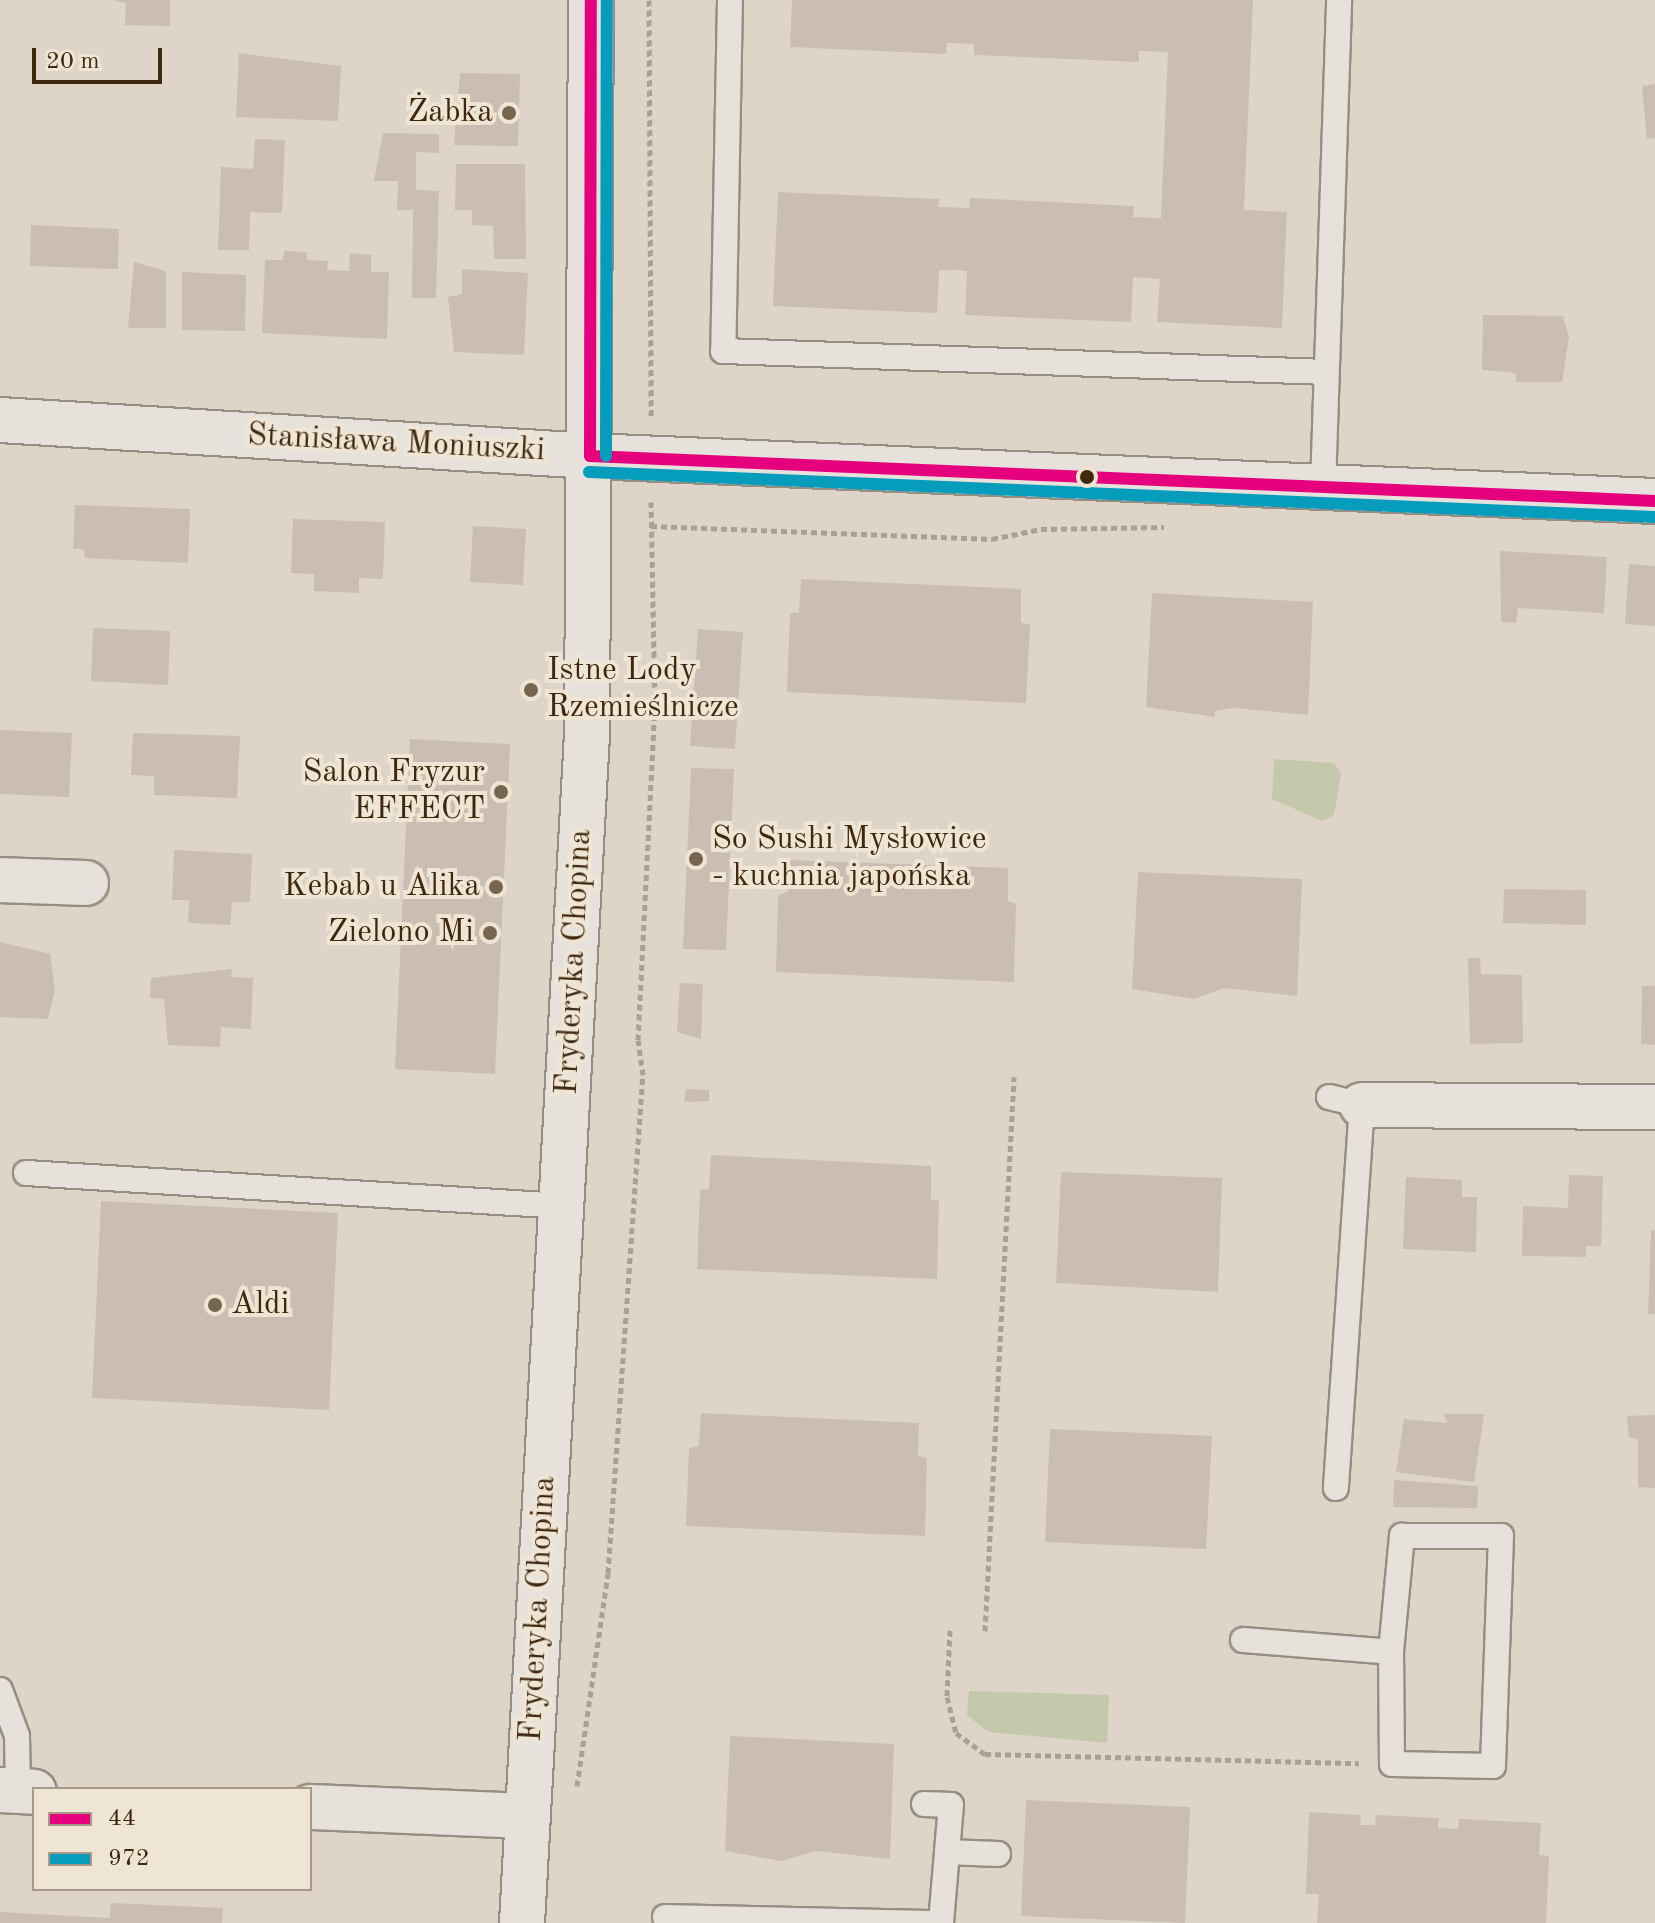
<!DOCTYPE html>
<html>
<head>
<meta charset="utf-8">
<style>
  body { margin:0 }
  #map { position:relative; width:1655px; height:1923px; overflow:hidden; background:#ded5c8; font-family:"Old Standard TT",serif }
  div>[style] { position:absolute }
  .green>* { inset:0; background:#c5c9ac }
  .building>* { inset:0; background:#cabdb1 }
  .path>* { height:5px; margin-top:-2.5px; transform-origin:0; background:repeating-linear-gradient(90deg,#a8a199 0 6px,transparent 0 10px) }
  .roads { filter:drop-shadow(2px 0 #968e83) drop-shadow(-2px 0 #968e83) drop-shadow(0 2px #968e83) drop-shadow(0 -2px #968e83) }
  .lane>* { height:24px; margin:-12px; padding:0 12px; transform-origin:12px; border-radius:12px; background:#e6e1da }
  .street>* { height:44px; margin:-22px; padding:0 22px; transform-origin:22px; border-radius:22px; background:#e6e1da }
  .secondary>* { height:44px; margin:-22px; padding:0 22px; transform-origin:22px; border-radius:22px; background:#e6e1da }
  .bus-1>* { height:12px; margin:-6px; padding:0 6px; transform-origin:6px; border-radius:6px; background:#e5007d }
  .bus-2>* { height:12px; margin:-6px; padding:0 6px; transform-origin:6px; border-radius:6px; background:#069cbb }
  .dots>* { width:22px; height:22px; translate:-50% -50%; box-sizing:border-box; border:4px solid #efe5d5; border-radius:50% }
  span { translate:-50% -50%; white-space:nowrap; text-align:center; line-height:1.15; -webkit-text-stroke:8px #efe5d5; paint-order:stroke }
  .poi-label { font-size:32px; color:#40280f }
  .right { translate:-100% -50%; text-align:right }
  .left { translate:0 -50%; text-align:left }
  .street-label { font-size:32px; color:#40280f }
  .legend { position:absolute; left:32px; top:1787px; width:280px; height:104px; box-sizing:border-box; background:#efe5d5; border:2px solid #a99986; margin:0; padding:10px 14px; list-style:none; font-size:24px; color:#40280f }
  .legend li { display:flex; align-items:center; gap:16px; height:40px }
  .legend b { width:40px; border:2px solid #a99986 }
  .scale { position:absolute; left:32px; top:48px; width:130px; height:36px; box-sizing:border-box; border:4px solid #40280f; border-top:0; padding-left:10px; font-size:24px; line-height:28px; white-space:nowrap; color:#40280f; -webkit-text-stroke:6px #efe5d5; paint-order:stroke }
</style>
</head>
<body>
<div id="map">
  <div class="green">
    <div style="clip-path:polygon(1274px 759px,1334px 763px,1341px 773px,1334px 815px,1322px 821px,1272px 799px)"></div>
    <div style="clip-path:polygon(969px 1691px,1109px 1695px,1107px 1743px,988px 1732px,967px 1715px)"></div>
  </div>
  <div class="building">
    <div style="clip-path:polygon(113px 0,170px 0,170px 26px,125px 25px,126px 3px)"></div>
    <div style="clip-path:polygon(792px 0,1253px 0,1244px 210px,1287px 212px,1282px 328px,1157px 322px,1160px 279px,1133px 277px,1131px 322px,965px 315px,967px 271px,954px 270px,939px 270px,937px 313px,773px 306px,778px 192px,939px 199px,938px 207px,969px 208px,970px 198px,1134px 206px,1133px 217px,1161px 218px,1168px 52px,1139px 51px,1139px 62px,974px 55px,974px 44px,947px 43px,946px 54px,790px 47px)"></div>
    <div style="clip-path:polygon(239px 53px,341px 66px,338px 121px,236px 117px)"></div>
    <div style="clip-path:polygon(460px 73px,520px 74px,518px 146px,454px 145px)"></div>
    <div style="clip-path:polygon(1655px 84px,1655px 138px,1647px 139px,1642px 86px)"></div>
    <div style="clip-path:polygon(383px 133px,439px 134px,439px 153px,416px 152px,416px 190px,439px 191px,436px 298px,412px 298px,413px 210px,397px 210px,398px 181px,374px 181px)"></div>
    <div style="clip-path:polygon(255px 139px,285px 140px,282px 213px,250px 212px,249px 250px,218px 250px,221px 167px,253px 169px)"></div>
    <div style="clip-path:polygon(456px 164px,525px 164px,526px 259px,494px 259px,493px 226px,472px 225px,472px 210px,455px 210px)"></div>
    <div style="clip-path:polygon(31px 225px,119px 229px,118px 269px,30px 266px)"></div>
    <div style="clip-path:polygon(284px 251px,307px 252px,307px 260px,328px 261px,327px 270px,349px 271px,350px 253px,371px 255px,371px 272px,389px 272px,387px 339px,262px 333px,265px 260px,283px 260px)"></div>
    <div style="clip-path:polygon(134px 262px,166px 271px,166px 328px,128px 328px)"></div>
    <div style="clip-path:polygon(462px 269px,528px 273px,524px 355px,454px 352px,448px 297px,462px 294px)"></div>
    <div style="clip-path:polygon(182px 272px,246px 275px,245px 331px,182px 330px)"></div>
    <div style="clip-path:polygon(1483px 315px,1563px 316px,1569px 337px,1562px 382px,1516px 382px,1516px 373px,1482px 370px)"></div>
    <div style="clip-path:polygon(75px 505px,190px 509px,188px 563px,85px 558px,84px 549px,73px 549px)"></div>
    <div style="clip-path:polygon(293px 519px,385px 522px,383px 579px,359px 578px,359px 593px,314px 591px,314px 574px,291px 573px)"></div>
    <div style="clip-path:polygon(473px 526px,526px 529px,523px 585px,470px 582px)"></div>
    <div style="clip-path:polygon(1500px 551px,1607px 557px,1604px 613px,1518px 608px,1516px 623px,1501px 622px)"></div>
    <div style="clip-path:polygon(1629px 564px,1655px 566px,1655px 626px,1625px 624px)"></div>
    <div style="clip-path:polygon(801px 579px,1021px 589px,1021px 623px,1030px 624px,1026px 703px,787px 692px,790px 613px,799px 613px)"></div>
    <div style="clip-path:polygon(1152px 593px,1313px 602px,1308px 715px,1234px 708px,1215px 711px,1215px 717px,1146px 707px)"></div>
    <div style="clip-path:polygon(93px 628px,170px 631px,168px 685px,91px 681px)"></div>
    <div style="clip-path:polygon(698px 629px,743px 632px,735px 749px,690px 746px)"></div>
    <div style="clip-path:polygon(0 730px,72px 733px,69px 797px,0 794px)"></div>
    <div style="clip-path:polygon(133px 733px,240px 736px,237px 798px,154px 795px,154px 776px,131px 775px)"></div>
    <div style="clip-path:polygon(410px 739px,510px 744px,495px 1074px,395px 1069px)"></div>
    <div style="clip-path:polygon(691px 768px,734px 769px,726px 950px,683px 949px)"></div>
    <div style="clip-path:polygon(174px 850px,252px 854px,250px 902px,232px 902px,230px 925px,188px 923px,189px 900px,172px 900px)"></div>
    <div style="clip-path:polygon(789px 860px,1008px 868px,1008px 901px,1016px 904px,1014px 982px,776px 972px,778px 895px,788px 892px)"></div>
    <div style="clip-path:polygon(1138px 872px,1302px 879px,1297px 996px,1224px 988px,1194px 999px,1132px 989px)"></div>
    <div style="clip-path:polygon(1504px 889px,1586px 890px,1586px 925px,1503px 923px)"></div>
    <div style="clip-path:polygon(0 942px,50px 954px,55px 990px,48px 1019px,0 1017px)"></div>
    <div style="clip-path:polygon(1468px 958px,1480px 958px,1481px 974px,1522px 975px,1523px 1043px,1470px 1044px)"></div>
    <div style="clip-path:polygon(232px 969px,231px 977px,253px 978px,251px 1029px,221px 1027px,220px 1047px,168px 1045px,164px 999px,150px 998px,151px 978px)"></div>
    <div style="clip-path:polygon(680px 983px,703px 984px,701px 1039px,677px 1032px)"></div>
    <div style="clip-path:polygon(1642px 986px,1655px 986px,1655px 1045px,1641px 1044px)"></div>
    <div style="clip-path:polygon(686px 1089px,709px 1090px,709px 1101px,684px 1102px)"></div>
    <div style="clip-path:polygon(711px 1155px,931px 1166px,931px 1199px,939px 1201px,937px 1279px,697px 1269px,700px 1190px,709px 1189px)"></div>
    <div style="clip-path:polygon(1061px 1172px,1222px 1178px,1218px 1292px,1056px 1283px)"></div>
    <div style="clip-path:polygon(1569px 1175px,1603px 1176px,1601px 1246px,1586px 1246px,1586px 1257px,1522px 1256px,1523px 1206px,1568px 1208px)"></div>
    <div style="clip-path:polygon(1406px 1177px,1462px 1180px,1462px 1197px,1477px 1197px,1476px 1252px,1403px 1249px)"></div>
    <div style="clip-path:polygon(101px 1201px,338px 1213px,329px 1410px,92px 1398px)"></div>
    <div style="clip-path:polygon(1651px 1230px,1655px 1230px,1655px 1314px,1648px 1314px)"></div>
    <div style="clip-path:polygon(701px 1413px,919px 1423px,918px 1456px,927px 1458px,925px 1536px,686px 1526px,689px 1448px,699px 1446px)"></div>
    <div style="clip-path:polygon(1444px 1414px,1484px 1414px,1474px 1482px,1396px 1472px,1404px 1419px,1447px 1423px)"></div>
    <div style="clip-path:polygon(1655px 1415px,1655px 1488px,1638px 1487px,1638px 1439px,1629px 1437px,1627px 1416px)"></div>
    <div style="clip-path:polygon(1050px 1429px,1212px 1436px,1206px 1549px,1045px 1542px)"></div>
    <div style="clip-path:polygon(1394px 1480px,1478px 1486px,1477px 1508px,1393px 1507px)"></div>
    <div style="clip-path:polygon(730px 1736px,894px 1744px,890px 1859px,816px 1851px,781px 1861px,725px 1851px)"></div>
    <div style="clip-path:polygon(1026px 1800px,1190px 1807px,1185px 1923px,1021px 1916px)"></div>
    <div style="clip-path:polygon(1309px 1812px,1361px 1815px,1360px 1825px,1375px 1825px,1376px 1815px,1439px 1818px,1438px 1828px,1458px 1829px,1459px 1819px,1541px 1823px,1539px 1855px,1549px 1856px,1546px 1923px,1317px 1923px,1319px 1894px,1306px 1894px)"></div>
    <div style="clip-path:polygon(111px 1903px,223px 1908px,222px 1923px,0 1923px,0 1912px,110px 1918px)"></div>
  </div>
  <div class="path">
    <div style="left:649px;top:0;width:416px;rotate:89.7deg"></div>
    <div style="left:651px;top:526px;width:341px;rotate:2.2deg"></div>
    <div style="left:992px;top:539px;width:50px;rotate:-11.5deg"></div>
    <div style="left:1041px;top:529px;width:123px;rotate:-0.9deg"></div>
    <div style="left:950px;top:1630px;width:67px;rotate:92.6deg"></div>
    <div style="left:947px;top:1697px;width:37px;rotate:76deg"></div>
    <div style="left:956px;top:1733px;width:36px;rotate:36deg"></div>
    <div style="left:985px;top:1754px;width:374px;rotate:1.4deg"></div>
    <div style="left:985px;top:1631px;width:555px;rotate:-87deg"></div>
    <div style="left:577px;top:1786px;width:215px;rotate:-81.7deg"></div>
    <div style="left:608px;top:1573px;width:499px;rotate:-86deg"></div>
    <div style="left:643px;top:1075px;width:35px;rotate:-98deg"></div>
    <div style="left:638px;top:1040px;width:333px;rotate:-87.1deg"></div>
    <div style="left:655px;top:707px;width:205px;rotate:-91.1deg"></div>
  </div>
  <div class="roads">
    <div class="lane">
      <div style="left:730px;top:0;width:351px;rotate:91.1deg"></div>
      <div style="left:723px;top:351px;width:603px;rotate:1.99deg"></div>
      <div style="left:1323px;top:487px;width:487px;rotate:-88.1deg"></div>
      <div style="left:1329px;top:1097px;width:34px;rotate:14deg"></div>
      <div style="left:1362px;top:1105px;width:384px;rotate:93.9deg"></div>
      <div style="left:26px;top:1173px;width:537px;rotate:3.52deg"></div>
      <div style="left:1243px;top:1640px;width:148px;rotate:4.6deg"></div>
      <div style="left:1391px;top:1652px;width:117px;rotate:-84.6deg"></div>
      <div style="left:1402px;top:1536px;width:99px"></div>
      <div style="left:1501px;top:1536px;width:230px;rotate:92deg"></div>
      <div style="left:1493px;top:1766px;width:101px;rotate:-178.9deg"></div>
      <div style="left:1392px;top:1764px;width:112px;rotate:-90.5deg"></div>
      <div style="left:0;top:1690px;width:49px;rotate:69.7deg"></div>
      <div style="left:17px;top:1736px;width:55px;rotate:89deg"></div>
      <div style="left:924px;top:1804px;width:27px;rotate:2deg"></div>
      <div style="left:951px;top:1805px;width:47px;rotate:94.9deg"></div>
      <div style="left:665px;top:1917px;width:274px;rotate:1.3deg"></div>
      <div style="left:941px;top:1923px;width:71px;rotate:-85.2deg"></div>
      <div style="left:947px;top:1852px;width:51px;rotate:2.2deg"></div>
    </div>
    <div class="street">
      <div style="left:0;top:420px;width:591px;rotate:3.49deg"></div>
      <div style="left:590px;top:456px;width:1066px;rotate:2.42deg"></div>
      <div style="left:0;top:880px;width:86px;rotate:2deg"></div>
      <div style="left:1362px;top:1105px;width:293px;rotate:0.4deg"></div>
      <div style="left:0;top:1790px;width:34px;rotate:3deg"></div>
      <div style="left:310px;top:1807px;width:218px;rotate:2.4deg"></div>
    </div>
    <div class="secondary">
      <div style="left:522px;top:1923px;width:1191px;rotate:-86.87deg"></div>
      <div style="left:587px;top:734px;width:734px;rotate:-89.69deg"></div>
    </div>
  </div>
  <div class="bus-1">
    <div style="left:590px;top:456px;width:1066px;rotate:2.42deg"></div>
    <div style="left:590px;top:456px;width:456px;rotate:-89.9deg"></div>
  </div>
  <div class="bus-2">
    <div style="left:606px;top:456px;width:456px;rotate:-89.9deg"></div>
    <div style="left:589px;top:472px;width:1066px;rotate:2.42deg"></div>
  </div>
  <div class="dots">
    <div style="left:509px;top:113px;background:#776550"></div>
    <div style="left:1087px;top:477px;background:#40280f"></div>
    <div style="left:531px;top:690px;background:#776550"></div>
    <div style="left:501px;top:792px;background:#776550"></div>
    <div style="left:696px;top:859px;background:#776550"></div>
    <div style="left:496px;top:887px;background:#776550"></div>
    <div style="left:490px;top:933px;background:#776550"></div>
    <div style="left:215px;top:1305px;background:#776550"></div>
  </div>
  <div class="poi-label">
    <span class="right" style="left:493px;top:113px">Żabka</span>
    <span class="left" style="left:547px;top:690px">Istne Lody<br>Rzemieślnicze</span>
    <span class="right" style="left:485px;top:792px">Salon Fryzur<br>EFFECT</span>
    <span class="left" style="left:712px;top:859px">So Sushi Mysłowice<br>- kuchnia japońska</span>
    <span class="right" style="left:480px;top:887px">Kebab u Alika</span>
    <span class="right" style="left:474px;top:933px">Zielono Mi</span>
    <span class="left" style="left:231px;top:1305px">Aldi</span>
  </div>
  <div class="street-label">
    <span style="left:396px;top:444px;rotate:3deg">Stanisława Moniuszki</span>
    <span style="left:575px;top:962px;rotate:-87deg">Fryderyka Chopina</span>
    <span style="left:539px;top:1609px;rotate:-87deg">Fryderyka Chopina</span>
  </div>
  <ul class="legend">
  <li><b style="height:10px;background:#e5007d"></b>44</li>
  <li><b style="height:10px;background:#069cbb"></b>972</li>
  </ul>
  <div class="scale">20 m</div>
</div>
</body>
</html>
